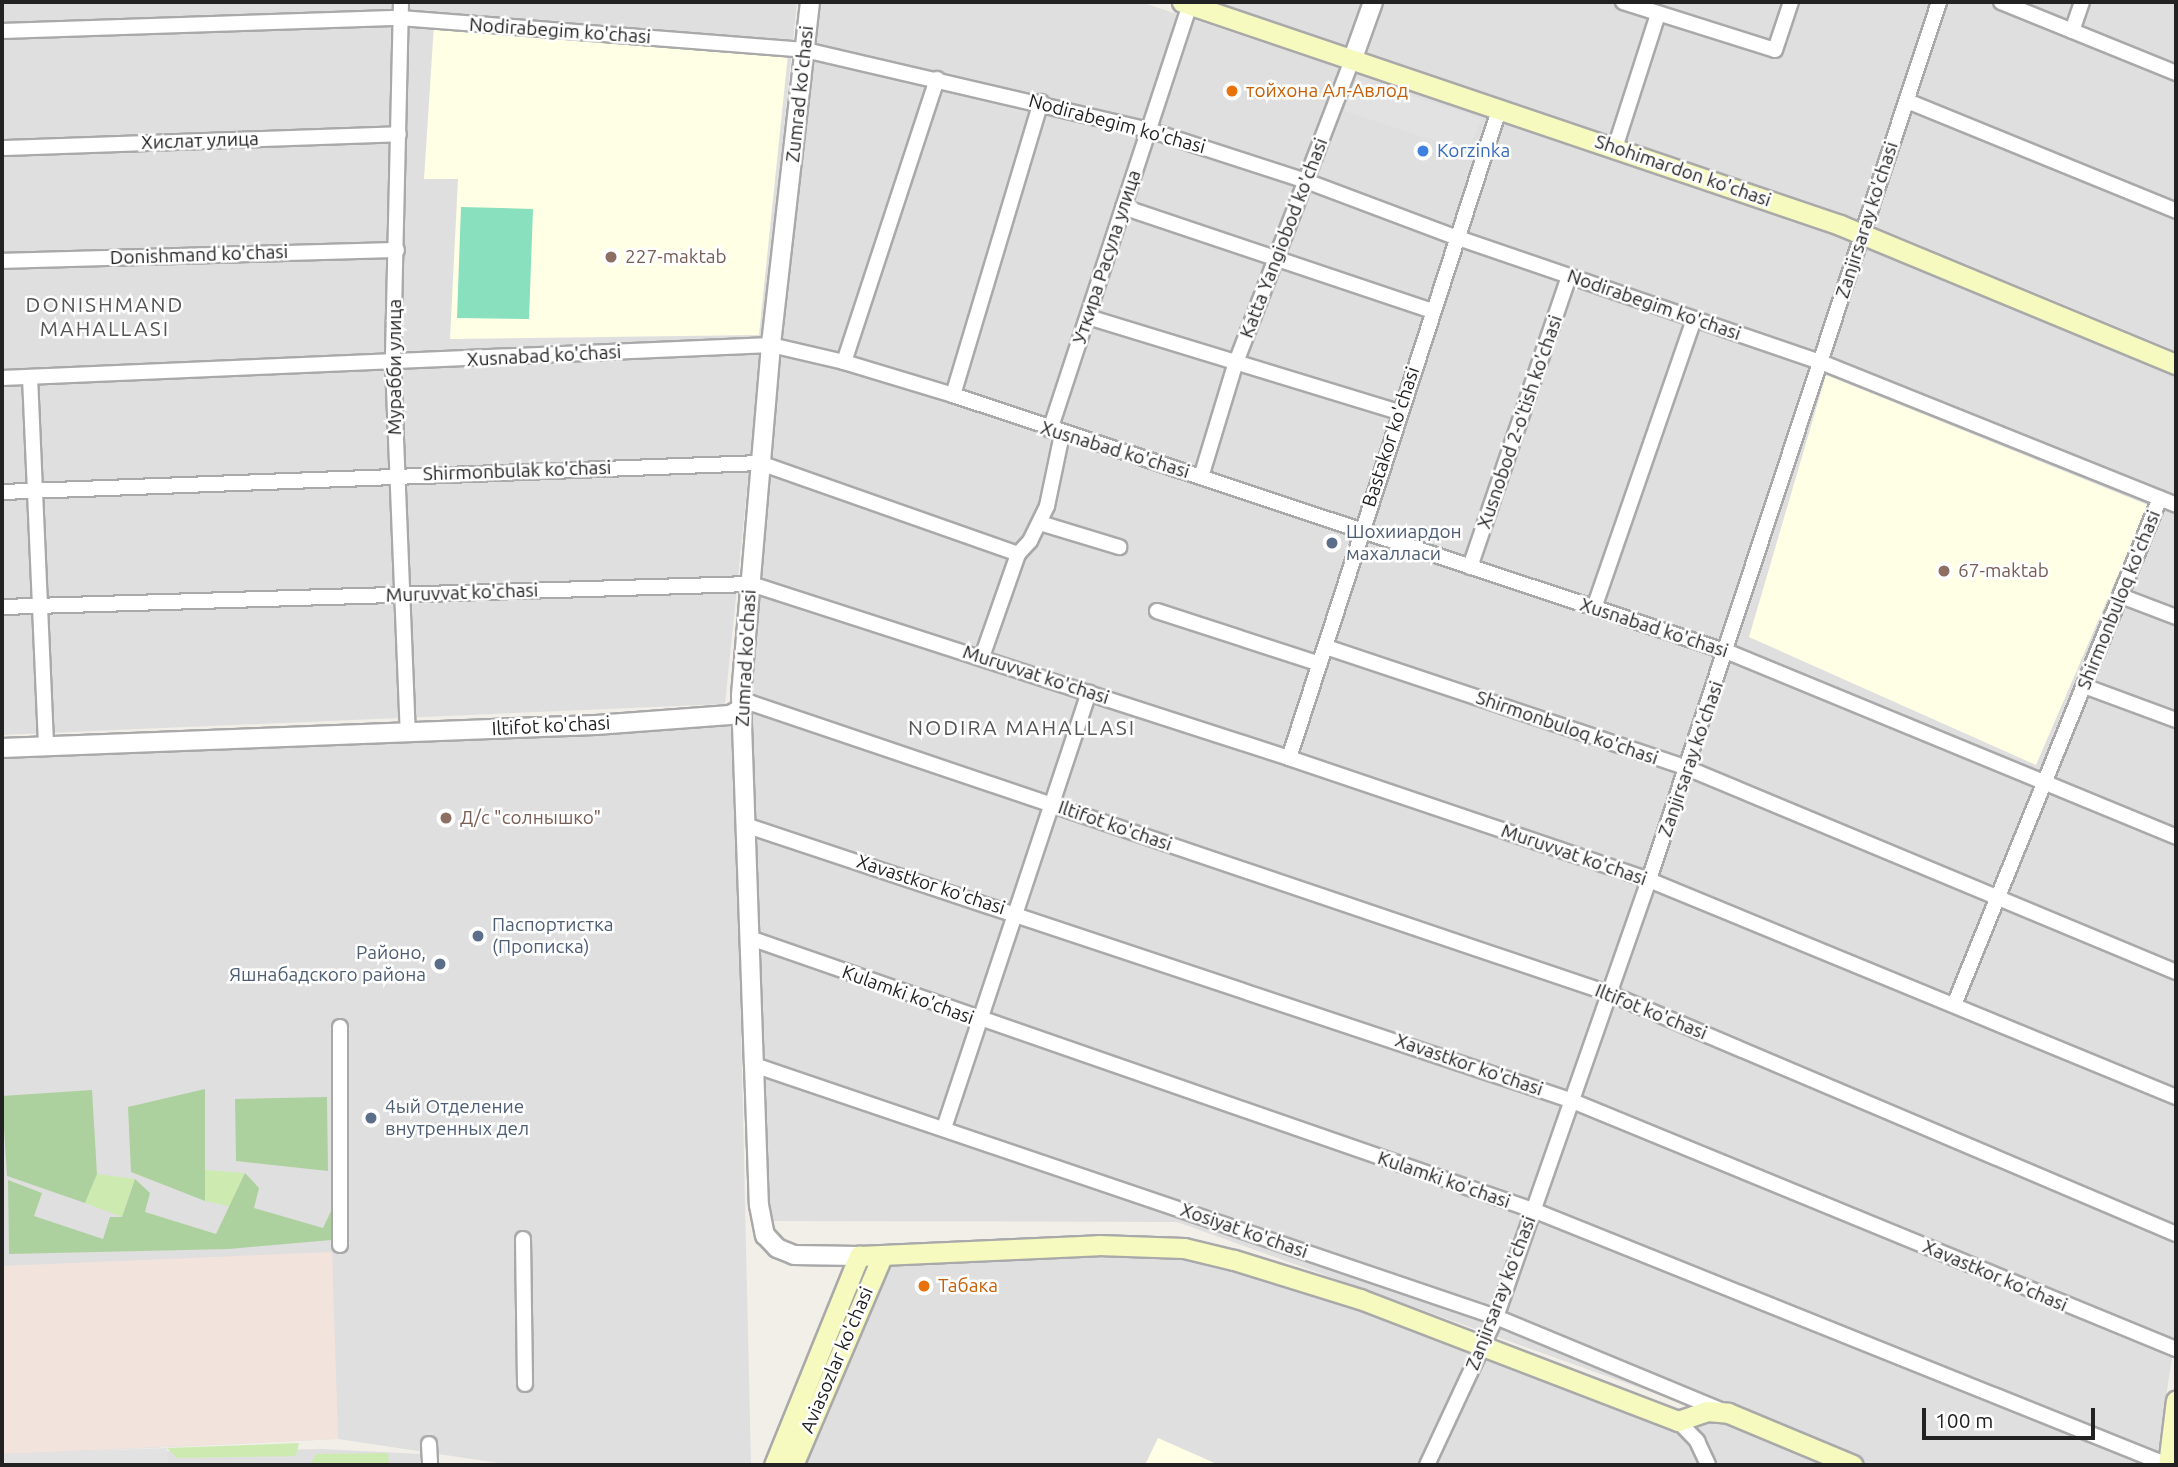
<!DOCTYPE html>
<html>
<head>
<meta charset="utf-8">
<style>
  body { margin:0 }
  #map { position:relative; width:2178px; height:1467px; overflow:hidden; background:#f2efe9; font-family:Ubuntu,sans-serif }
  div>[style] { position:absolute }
  .residential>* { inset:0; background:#e0dfdf }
  .education>* { inset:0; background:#ffffe5 }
  .military>* { inset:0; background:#f3e3dd }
  .grass>* { inset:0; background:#cdebb0 }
  .forest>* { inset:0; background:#add19e }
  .pitch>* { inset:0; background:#88e0be }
  .parking>* { inset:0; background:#e2e2e2 }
  .roads { filter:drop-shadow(2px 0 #a9a9a9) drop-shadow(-2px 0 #a9a9a9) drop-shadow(0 2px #a9a9a9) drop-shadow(0 -2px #a9a9a9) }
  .minor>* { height:14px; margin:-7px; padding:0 7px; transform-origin:7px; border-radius:7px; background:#fff }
  .tertiary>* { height:18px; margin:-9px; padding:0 9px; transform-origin:9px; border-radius:9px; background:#fff }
  .secondary>* { height:19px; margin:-9.5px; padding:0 9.5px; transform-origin:9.5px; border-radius:9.5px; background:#f7fabf }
  .dots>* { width:19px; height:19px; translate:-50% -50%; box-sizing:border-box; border:4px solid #fff; border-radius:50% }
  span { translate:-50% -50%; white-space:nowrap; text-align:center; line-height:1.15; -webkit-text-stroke:5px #fff; paint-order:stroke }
  .street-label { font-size:19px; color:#222 }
  .food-label { font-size:19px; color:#c56008 }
  .left { translate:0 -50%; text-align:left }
  .shop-label { font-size:19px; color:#366cbe }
  .education-label { font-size:19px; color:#785e54 }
  .service-label { font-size:19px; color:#4e5e75 }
  .right { translate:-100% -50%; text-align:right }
  .neighbourhood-label { font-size:21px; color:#555; letter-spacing:2px }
  .frame { position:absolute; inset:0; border:4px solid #222; pointer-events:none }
  .scale { position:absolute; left:1922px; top:1408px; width:173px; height:32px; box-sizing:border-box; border:4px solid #222; border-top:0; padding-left:9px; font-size:21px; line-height:24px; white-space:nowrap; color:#222; -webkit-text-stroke:5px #fff; paint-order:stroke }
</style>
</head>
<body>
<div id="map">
  <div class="residential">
    <div style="clip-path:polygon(2px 2px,797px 2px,725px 704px,2px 735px)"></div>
    <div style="clip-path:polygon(813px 2px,1141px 2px,1840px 235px,2176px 376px,2176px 1330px,2156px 1465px,793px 1465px,882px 1256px,1201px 1251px,1677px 1421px,1704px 1411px,1177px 1222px,768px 1221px,754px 935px,752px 634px)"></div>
    <div style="clip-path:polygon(1214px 2px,2176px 2px,2176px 351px,1850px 216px)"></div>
    <div style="clip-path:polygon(734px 720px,751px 1465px,511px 1465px,338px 1439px,44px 1453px,322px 1449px,420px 1454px,420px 1465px,2px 1465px,2px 755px)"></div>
  </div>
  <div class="education">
    <div style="clip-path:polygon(434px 25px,788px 54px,759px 335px,450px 339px,458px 179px,424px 179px)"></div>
    <div style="clip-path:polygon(1826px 375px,2148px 505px,2036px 765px,1749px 637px)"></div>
    <div style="clip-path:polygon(1158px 1438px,1219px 1465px,1145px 1465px)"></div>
  </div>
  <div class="military">
    <div style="clip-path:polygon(332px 1252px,338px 1439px,2px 1454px,2px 1266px)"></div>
  </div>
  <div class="grass">
    <div style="clip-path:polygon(205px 1170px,245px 1173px,232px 1207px,205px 1201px)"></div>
    <div style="clip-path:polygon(97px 1174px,135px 1179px,122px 1217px,85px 1203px)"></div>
    <div style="clip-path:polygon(299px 1443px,296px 1456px,177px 1458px,167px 1448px)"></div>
    <div style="clip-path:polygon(388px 1453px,389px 1465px,310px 1465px,316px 1454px)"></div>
  </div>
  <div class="forest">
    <div style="clip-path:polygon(205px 1089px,205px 1201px,131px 1172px,128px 1107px)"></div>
    <div style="clip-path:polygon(92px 1090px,97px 1174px,85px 1203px,7px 1176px,2px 1096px)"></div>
    <div style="clip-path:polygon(327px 1097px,328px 1171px,236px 1161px,235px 1099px)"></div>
    <div style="clip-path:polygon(245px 1173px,259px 1188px,254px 1208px,323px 1228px,333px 1207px,331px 1240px,229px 1249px,9px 1254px,8px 1180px,42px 1193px,34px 1216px,103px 1239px,110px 1217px,122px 1217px,135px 1179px,150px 1193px,145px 1212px,216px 1234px)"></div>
  </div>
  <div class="pitch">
    <div style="clip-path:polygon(461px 207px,533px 209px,529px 319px,457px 318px)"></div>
  </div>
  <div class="parking">
    <div style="clip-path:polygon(1355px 78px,1481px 118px,1469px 152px,1344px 111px)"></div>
    <div style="clip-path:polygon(167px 1448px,168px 1465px,2px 1465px,2px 1454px)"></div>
  </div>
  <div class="roads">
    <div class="minor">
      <div style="left:401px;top:2px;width:362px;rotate:91.3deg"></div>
      <div style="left:393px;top:364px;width:368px;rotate:87.7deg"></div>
      <div style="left:1623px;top:2px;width:159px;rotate:17.5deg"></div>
      <div style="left:1775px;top:50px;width:51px;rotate:-71.6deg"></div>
      <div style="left:2001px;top:2px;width:189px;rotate:22.1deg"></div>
      <div style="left:2px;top:31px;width:398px;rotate:-1.9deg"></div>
      <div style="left:400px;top:18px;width:406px;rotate:4.5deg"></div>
      <div style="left:805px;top:50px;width:353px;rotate:13.1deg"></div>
      <div style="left:1149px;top:130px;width:165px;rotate:18deg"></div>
      <div style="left:1306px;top:181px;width:159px;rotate:20.6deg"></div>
      <div style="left:1455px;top:237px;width:387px;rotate:18.9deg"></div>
      <div style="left:1821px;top:362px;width:383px;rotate:21.9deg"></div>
      <div style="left:2072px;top:31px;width:31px;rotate:-71deg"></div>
      <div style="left:1907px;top:101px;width:291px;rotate:22.2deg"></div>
      <div style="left:2px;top:148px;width:397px;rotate:-2deg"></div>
      <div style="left:1615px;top:148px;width:141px;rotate:-72.2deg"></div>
      <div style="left:1123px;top:207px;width:326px;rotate:18.6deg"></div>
      <div style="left:2px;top:261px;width:395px;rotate:-1.6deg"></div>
      <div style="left:1088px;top:317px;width:324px;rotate:17deg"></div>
      <div style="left:844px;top:362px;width:298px;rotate:-71.8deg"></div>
      <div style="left:30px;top:377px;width:369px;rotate:87.5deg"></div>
      <div style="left:2px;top:378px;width:770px;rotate:-2.46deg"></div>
      <div style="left:771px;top:345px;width:75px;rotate:13.1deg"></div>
      <div style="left:844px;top:362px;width:114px;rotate:16.8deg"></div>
      <div style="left:953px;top:395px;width:817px;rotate:18.35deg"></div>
      <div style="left:1728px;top:652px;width:485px;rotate:22.4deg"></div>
      <div style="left:953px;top:395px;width:306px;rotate:-73.3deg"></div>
      <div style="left:1050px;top:430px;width:448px;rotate:-71.8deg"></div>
      <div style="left:1201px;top:477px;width:117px;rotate:-73.1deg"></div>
      <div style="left:1235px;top:365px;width:329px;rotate:-69deg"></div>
      <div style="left:2px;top:492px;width:759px;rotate:-2.19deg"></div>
      <div style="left:760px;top:463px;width:274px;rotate:19.4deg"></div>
      <div style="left:1040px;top:523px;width:83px;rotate:16.9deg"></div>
      <div style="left:1470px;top:567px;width:306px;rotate:-71.2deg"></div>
      <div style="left:2121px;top:596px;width:59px;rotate:20.9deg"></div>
      <div style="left:2px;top:607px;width:749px;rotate:-1.76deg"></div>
      <div style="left:751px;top:584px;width:565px;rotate:17.92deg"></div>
      <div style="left:1289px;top:758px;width:380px;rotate:18.7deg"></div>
      <div style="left:1649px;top:880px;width:570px;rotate:22.38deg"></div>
      <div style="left:1594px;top:608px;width:306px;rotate:-70.9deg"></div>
      <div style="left:1157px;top:611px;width:171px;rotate:18deg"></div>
      <div style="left:1326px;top:647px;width:381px;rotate:18.5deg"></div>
      <div style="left:1687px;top:768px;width:530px;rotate:22.64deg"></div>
      <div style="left:982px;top:657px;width:109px;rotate:-70.7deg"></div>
      <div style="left:1018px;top:554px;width:18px;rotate:-47deg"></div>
      <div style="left:1030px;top:541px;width:39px;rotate:-64deg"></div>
      <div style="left:1047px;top:506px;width:74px;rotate:-78.2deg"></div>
      <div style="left:2084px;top:686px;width:98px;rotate:20.3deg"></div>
      <div style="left:741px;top:709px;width:12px;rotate:-31deg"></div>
      <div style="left:751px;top:703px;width:905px;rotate:18.7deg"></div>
      <div style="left:1608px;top:993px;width:617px;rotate:22.99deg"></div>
      <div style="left:1289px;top:758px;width:681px;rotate:-72.04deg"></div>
      <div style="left:745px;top:825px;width:870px;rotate:18.43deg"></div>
      <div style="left:1570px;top:1100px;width:655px;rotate:22.34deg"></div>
      <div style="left:750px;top:938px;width:829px;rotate:19.16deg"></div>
      <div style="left:1533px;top:1210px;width:684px;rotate:21.88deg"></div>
      <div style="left:1954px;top:1005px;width:547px;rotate:-67.89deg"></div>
      <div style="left:754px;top:1065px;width:784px;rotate:18.76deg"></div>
      <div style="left:1496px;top:1317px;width:243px;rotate:22.5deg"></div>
      <div style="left:944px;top:1128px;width:459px;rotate:-71.6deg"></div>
      <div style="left:523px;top:1239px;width:145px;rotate:89.2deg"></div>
      <div style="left:340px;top:1245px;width:218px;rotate:-90deg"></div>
      <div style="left:1678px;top:1421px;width:28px;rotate:46deg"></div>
      <div style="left:1697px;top:1441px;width:26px;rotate:65deg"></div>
      <div style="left:429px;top:1444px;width:21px;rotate:87deg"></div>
      <div style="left:1427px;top:1465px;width:163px;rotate:-65deg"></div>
      <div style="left:1496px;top:1317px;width:463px;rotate:-70.7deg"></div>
      <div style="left:1649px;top:880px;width:925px;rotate:-71.72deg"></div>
    </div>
    <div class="tertiary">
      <div style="left:810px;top:2px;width:345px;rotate:96.5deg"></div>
      <div style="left:771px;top:345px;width:352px;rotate:94.9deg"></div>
      <div style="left:741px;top:696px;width:369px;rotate:88deg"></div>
      <div style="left:754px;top:1065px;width:140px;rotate:88deg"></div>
      <div style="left:759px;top:1205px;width:31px;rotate:79deg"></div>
      <div style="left:765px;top:1235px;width:18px;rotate:47deg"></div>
      <div style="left:777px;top:1248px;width:18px;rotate:22deg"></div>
      <div style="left:794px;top:1255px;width:65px;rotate:0.9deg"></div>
      <div style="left:1353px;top:58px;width:59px;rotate:-70.3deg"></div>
      <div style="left:2px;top:748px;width:594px;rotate:-2.22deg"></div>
      <div style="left:596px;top:725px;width:134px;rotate:-4.3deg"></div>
      <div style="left:730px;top:715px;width:13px;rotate:-29deg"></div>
    </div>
    <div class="secondary">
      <div style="left:1182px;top:2px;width:695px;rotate:18.72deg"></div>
      <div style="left:1840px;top:225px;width:364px;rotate:22.5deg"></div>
      <div style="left:774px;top:1465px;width:226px;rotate:-67.9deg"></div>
      <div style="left:859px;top:1256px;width:239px;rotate:-2.6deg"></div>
      <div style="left:1098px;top:1245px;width:86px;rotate:2deg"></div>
      <div style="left:1184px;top:1248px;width:51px;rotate:13.5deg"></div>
      <div style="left:1234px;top:1260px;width:132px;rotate:17.2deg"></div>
      <div style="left:1360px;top:1299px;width:341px;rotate:21deg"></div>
      <div style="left:1678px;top:1421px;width:31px;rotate:-19deg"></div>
      <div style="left:1707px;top:1411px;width:21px;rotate:5deg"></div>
      <div style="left:1728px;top:1413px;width:135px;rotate:22.6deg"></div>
      <div style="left:793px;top:1465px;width:227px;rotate:-66.9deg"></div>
      <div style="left:2168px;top:1465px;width:65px;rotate:-83deg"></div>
    </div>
  </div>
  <div class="dots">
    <div style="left:1232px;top:91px;background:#e8710a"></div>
    <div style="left:1423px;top:151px;background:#3f7fe0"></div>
    <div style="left:611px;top:257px;background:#8d6e63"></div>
    <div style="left:1332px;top:543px;background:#5c6f8a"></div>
    <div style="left:1944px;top:571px;background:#8d6e63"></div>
    <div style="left:446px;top:818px;background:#8d6e63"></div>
    <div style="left:478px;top:936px;background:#5c6f8a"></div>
    <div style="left:440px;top:964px;background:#5c6f8a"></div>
    <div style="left:371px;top:1118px;background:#5c6f8a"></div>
    <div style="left:924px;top:1286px;background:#e8710a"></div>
  </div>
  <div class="street-label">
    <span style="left:560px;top:31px;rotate:4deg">Nodirabegim ko'chasi</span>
    <span style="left:800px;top:94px;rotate:-84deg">Zumrad ko'chasi</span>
    <span style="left:1117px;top:124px;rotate:15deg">Nodirabegim ko'chasi</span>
    <span style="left:200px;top:141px;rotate:-2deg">Хислат улица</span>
    <span style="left:1683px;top:171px;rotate:19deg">Shohimardon ko'chasi</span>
    <span style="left:1867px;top:220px;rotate:-72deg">Zanjirsaray ko'chasi</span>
    <span style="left:1284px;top:238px;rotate:-69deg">Katta Yangiobod ko'chasi</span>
    <span style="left:199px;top:255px;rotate:-2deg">Donishmand ko'chasi</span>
    <span style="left:1107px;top:257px;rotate:-72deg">Уткира Расула улица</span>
    <span style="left:1654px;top:305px;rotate:19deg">Nodirabegim ko'chasi</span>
    <span style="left:544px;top:356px;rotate:-3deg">Xusnabad ko'chasi</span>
    <span style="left:395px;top:367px;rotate:-90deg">Мурабби улица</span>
    <span style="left:1520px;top:422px;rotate:-71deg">Xusnobod 2-o'tish ko'chasi</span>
    <span style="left:1391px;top:437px;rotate:-72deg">Bastakor ko'chasi</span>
    <span style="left:1115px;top:450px;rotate:17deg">Xusnabad ko'chasi</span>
    <span style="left:517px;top:471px;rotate:-2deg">Shirmonbulak ko'chasi</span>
    <span style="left:462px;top:593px;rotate:-2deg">Muruvvat ko'chasi</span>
    <span style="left:2119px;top:600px;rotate:-68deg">Shirmonbuloq ko'chasi</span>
    <span style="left:1654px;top:628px;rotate:18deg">Xusnabad ko'chasi</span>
    <span style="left:746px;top:658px;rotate:-87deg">Zumrad ko'chasi</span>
    <span style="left:1036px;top:675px;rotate:18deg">Muruvvat ko'chasi</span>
    <span style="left:551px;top:726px;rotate:-3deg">Iltifot ko'chasi</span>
    <span style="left:1567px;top:728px;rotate:19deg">Shirmonbuloq ko'chasi</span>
    <span style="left:1691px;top:759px;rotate:-71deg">Zanjirsaray ko'chasi</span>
    <span style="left:1115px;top:826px;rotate:19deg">Iltifot ko'chasi</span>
    <span style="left:1574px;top:855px;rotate:19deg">Muruvvat ko'chasi</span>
    <span style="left:931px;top:885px;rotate:18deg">Xavastkor ko'chasi</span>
    <span style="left:908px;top:995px;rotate:20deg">Kulamki ko'chasi</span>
    <span style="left:1651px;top:1012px;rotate:22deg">Iltifot ko'chasi</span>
    <span style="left:1469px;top:1065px;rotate:19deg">Xavastkor ko'chasi</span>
    <span style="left:1444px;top:1180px;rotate:19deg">Kulamki ko'chasi</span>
    <span style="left:1244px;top:1231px;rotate:19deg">Xosiyat ko'chasi</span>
    <span style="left:1995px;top:1276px;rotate:23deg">Xavastkor ko'chasi</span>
    <span style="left:1501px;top:1293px;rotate:-69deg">Zanjirsaray ko'chasi</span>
    <span style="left:837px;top:1360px;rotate:-67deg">Aviasozlar ko'chasi</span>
  </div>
  <div class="food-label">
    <span class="left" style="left:1246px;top:91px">тойхона Ал-Авлод</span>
    <span class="left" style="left:938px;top:1286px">Табака</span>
  </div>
  <div class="shop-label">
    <span class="left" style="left:1437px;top:151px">Korzinka</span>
  </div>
  <div class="education-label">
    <span class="left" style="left:625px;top:257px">227-maktab</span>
    <span class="left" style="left:1958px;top:571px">67-maktab</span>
    <span class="left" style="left:460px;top:818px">Д/с "солнышко"</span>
  </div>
  <div class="service-label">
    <span class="left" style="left:1346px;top:543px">Шохииардон<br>махалласи</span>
    <span class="left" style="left:492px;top:936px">Паспортистка<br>(Прописка)</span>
    <span class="right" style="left:426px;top:964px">Районо,<br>Яшнабадского района</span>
    <span class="left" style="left:385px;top:1118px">4ый Отделение<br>внутренных дел</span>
  </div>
  <div class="neighbourhood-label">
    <span style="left:105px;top:316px">DONISHMAND<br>MAHALLASI</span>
    <span style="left:1022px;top:727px">NODIRA MAHALLASI</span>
  </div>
  <div class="frame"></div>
  <div class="scale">100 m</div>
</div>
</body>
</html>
